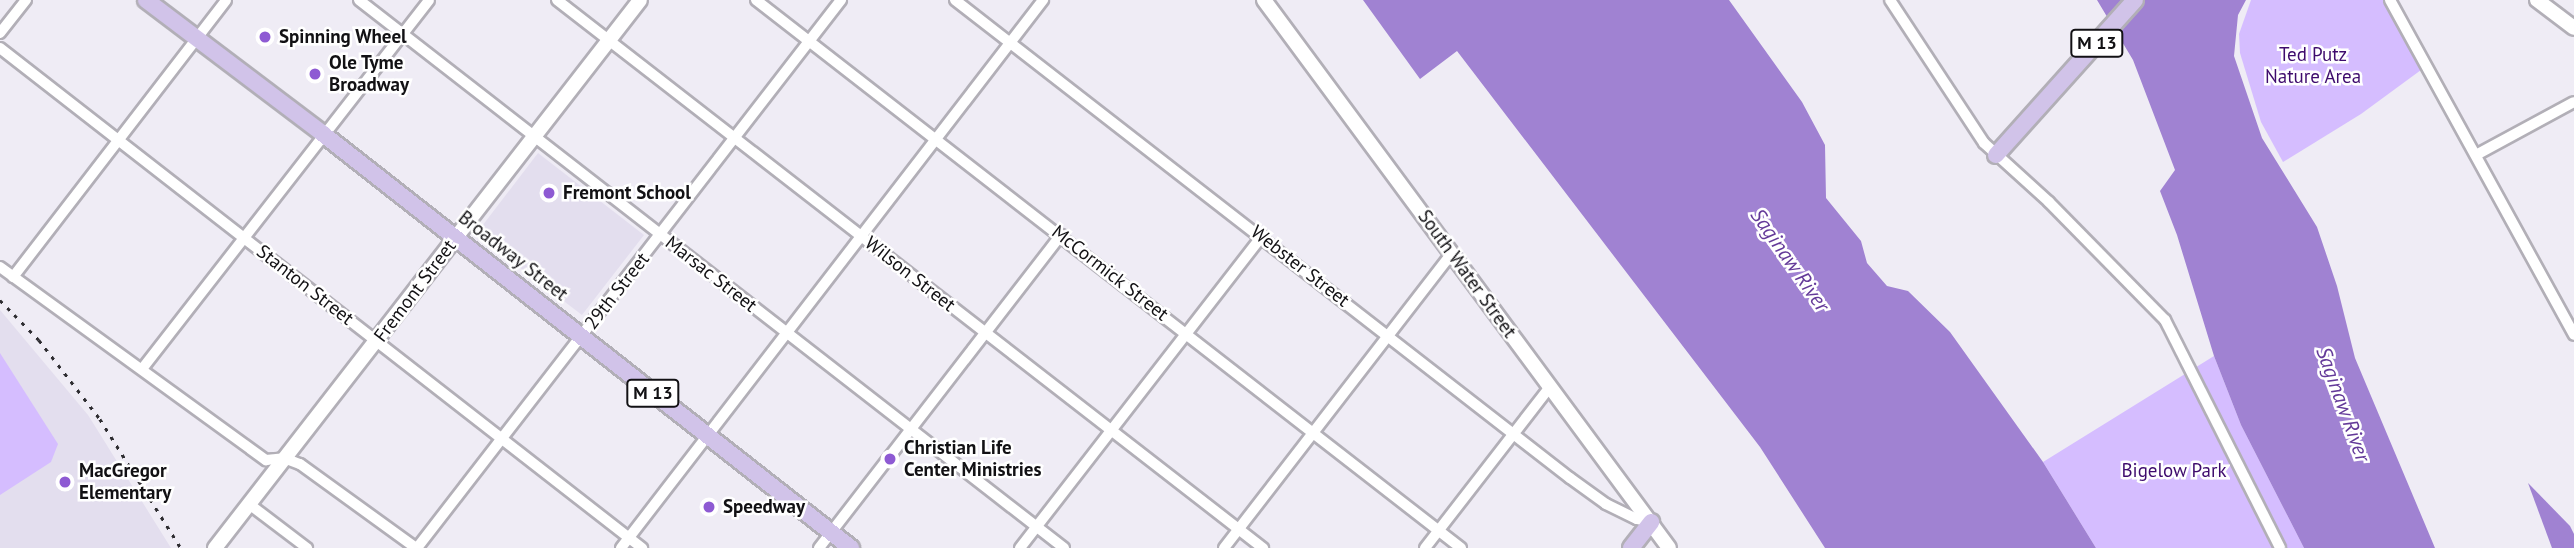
<!DOCTYPE html>
<html>
<head>
<meta charset="utf-8">
<style>
  body { margin:0 }
  #map { position:relative; width:2574px; height:548px; overflow:hidden; background:#efecf5; font-family:"PT Sans",sans-serif }
  div>[style] { position:absolute }
  .built>* { inset:0; background:#e3deee }
  .green>* { inset:0; background:#d5bdff }
  .water>* { inset:0; background:#a082d2 }
  .roads { filter:drop-shadow(2px 0 #b2afb7) drop-shadow(-2px 0 #b2afb7) drop-shadow(0 2px #b2afb7) drop-shadow(0 -2px #b2afb7) }
  .street>* { height:10px; margin:-5px; padding:0 5px; transform-origin:5px; border-radius:5px; background:#fff }
  .secondary>* { height:14px; margin:-7px; padding:0 7px; transform-origin:7px; border-radius:7px; background:#fff }
  .primary>* { height:16px; margin:-8px; padding:0 8px; transform-origin:8px; border-radius:8px; background:#d1c3e9 }
  .rail>* { height:2.5px; margin-top:-1.25px; transform-origin:0; background:repeating-linear-gradient(90deg,#2d2c30 0 3.5px,transparent 0 10.5px) }
  .dots>* { width:19px; height:19px; translate:-50% -50%; box-sizing:border-box; border:4px solid #fff; border-radius:50% }
  span { translate:-50% -50%; white-space:nowrap; text-align:center; line-height:1.15; -webkit-text-stroke:5px #fff; paint-order:stroke }
  .shield-label span { padding:2px 5px; background:#fff; border:2px solid; border-radius:5px; -webkit-text-stroke-width:0 }
  .shield-label { font-size:18px; color:#121114; font-weight:700 }
  .poi-label { font-size:19px; color:#121114; font-weight:700 }
  .left { translate:0 -50%; text-align:left }
  .park-label { font-size:19px; color:#3e0b6d }
  .street-label { font-size:19px; color:#121114 }
  .water-label { font-size:21px; color:#643a99; font-style:italic }
</style>
</head>
<body>
<div id="map">
  <div class="built">
    <div style="clip-path:polygon(538px 153px,644px 235px,582px 315px,476px 234px)"></div>
    <div style="clip-path:polygon(0 310px,88px 415px,171px 548px,0 548px)"></div>
  </div>
  <div class="green">
    <div style="clip-path:polygon(2251px 0,2386px 0,2421px 70px,2361px 114px,2283px 162px,2261px 122px,2240px 53px,2239px 34px)"></div>
    <div style="clip-path:polygon(0 353px,58px 444px,51px 462px,0 495px)"></div>
    <div style="clip-path:polygon(2214px 356px,2241px 425px,2304px 548px,2096px 548px,2043px 462px)"></div>
  </div>
  <div class="water">
    <div style="clip-path:polygon(1363px 0,1729px 0,1802px 102px,1825px 145px,1826px 198px,1861px 241px,1867px 263px,1887px 286px,1908px 291px,1950px 332px,2043px 462px,2096px 548px,1825px 548px,1760px 447px,1457px 51px,1420px 79px)"></div>
    <div style="clip-path:polygon(2097px 0,2246px 0,2238px 15px,2234px 56px,2262px 138px,2317px 227px,2337px 286px,2355px 358px,2435px 548px,2304px 548px,2241px 425px,2214px 356px,2177px 235px,2160px 191px,2175px 170px,2133px 60px)"></div>
    <div style="clip-path:polygon(2528px 483px,2570px 526px,2574px 534px,2574px 548px,2552px 548px)"></div>
  </div>
  <div class="roads">
    <div class="street">
      <div style="left:359px;top:0;width:893px;rotate:37.86deg"></div>
      <div style="left:557px;top:0;width:894px;rotate:37.82deg"></div>
      <div style="left:756px;top:0;width:893px;rotate:37.86deg"></div>
      <div style="left:955px;top:0;width:779px;rotate:37.86deg"></div>
      <div style="left:1570px;top:478px;width:44px;rotate:35.8deg"></div>
      <div style="left:1606px;top:504px;width:34px;rotate:26deg"></div>
      <div style="left:1637px;top:519px;width:13px;rotate:13deg"></div>
      <div style="left:1890px;top:0;width:171px;rotate:56.7deg"></div>
      <div style="left:1984px;top:143px;width:88px;rotate:42.2deg"></div>
      <div style="left:2049px;top:202px;width:165px;rotate:45.5deg"></div>
      <div style="left:2165px;top:320px;width:255px;rotate:63.2deg"></div>
      <div style="left:2390px;top:0;width:382px;rotate:61.2deg"></div>
      <div style="left:0;top:33px;width:42px;rotate:-51.8deg"></div>
      <div style="left:0;top:48px;width:814px;rotate:37.91deg"></div>
      <div style="left:2476px;top:155px;width:111px;rotate:-28.4deg"></div>
      <div style="left:0;top:267px;width:329px;rotate:36deg"></div>
      <div style="left:266px;top:460px;width:18px;rotate:-6deg"></div>
      <div style="left:284px;top:458px;width:17px;rotate:21deg"></div>
      <div style="left:300px;top:464px;width:143px;rotate:35.9deg"></div>
      <div style="left:13px;top:277px;width:349px;rotate:-52.4deg"></div>
      <div style="left:142px;top:369px;width:467px;rotate:-52.1deg"></div>
      <div style="left:249px;top:504px;width:73px;rotate:37.2deg"></div>
      <div style="left:417px;top:548px;width:693px;rotate:-52.27deg"></div>
      <div style="left:621px;top:548px;width:692px;rotate:-52.4deg"></div>
      <div style="left:819px;top:548px;width:396px;rotate:-52.3deg"></div>
      <div style="left:1020px;top:548px;width:395px;rotate:-52.2deg"></div>
      <div style="left:1224px;top:548px;width:373px;rotate:-52.3deg"></div>
      <div style="left:1425px;top:548px;width:204px;rotate:-52.2deg"></div>
    </div>
    <div class="secondary">
      <div style="left:1264px;top:0;width:681px;rotate:53.53deg"></div>
      <div style="left:2537px;top:0;width:46px;rotate:37.1deg"></div>
      <div style="left:215px;top:548px;width:693px;rotate:-52.2deg"></div>
    </div>
    <div class="primary">
      <div style="left:146px;top:0;width:222px;rotate:37.1deg"></div>
      <div style="left:323px;top:134px;width:671px;rotate:38.1deg"></div>
      <div style="left:1996px;top:155px;width:208px;rotate:-48.1deg"></div>
      <div style="left:1631px;top:548px;width:33px;rotate:-52deg"></div>
    </div>
  </div>
  <div class="rail">
    <div style="left:0;top:300px;width:56px;rotate:45.7deg"></div>
    <div style="left:39px;top:340px;width:100px;rotate:52.3deg"></div>
    <div style="left:100px;top:419px;width:152px;rotate:57.9deg"></div>
  </div>
  <div class="dots">
    <div style="left:265px;top:37px;background:#8e5ad3"></div>
    <div style="left:315px;top:74px;background:#8e5ad3"></div>
    <div style="left:549px;top:193px;background:#8e5ad3"></div>
    <div style="left:890px;top:459px;background:#8e5ad3"></div>
    <div style="left:65px;top:482px;background:#8e5ad3"></div>
    <div style="left:709px;top:507px;background:#8e5ad3"></div>
  </div>
  <div class="shield-label">
    <span style="left:2097px;top:43px">M 13</span>
    <span style="left:653px;top:393px">M 13</span>
  </div>
  <div class="poi-label">
    <span class="left" style="left:279px;top:37px">Spinning Wheel</span>
    <span class="left" style="left:329px;top:74px">Ole Tyme<br>Broadway</span>
    <span class="left" style="left:563px;top:193px">Fremont School</span>
    <span class="left" style="left:904px;top:459px">Christian Life<br>Center Ministries</span>
    <span class="left" style="left:79px;top:482px">MacGregor<br>Elementary</span>
    <span class="left" style="left:723px;top:507px">Speedway</span>
  </div>
  <div class="park-label">
    <span style="left:2313px;top:66px">Ted Putz<br>Nature Area</span>
    <span style="left:2174px;top:471px">Bigelow Park</span>
  </div>
  <div class="street-label">
    <span style="left:513px;top:256px;rotate:38deg">Broadway Street</span>
    <span style="left:1300px;top:266px;rotate:38deg">Webster Street</span>
    <span style="left:1110px;top:273px;rotate:38deg">McCormick Street</span>
    <span style="left:711px;top:274px;rotate:38deg">Marsac Street</span>
    <span style="left:910px;top:274px;rotate:38deg">Wilson Street</span>
    <span style="left:1467px;top:274px;rotate:54deg">South Water Street</span>
    <span style="left:305px;top:285px;rotate:38deg">Stanton Street</span>
    <span style="left:415px;top:291px;rotate:-53deg">Fremont Street</span>
    <span style="left:617px;top:291px;rotate:-52deg">29th Street</span>
  </div>
  <div class="water-label">
    <span style="left:1790px;top:260px;rotate:55deg">Saginaw River</span>
    <span style="left:2343px;top:404px;rotate:70deg">Saginaw River</span>
  </div>
</div>
</body>
</html>
